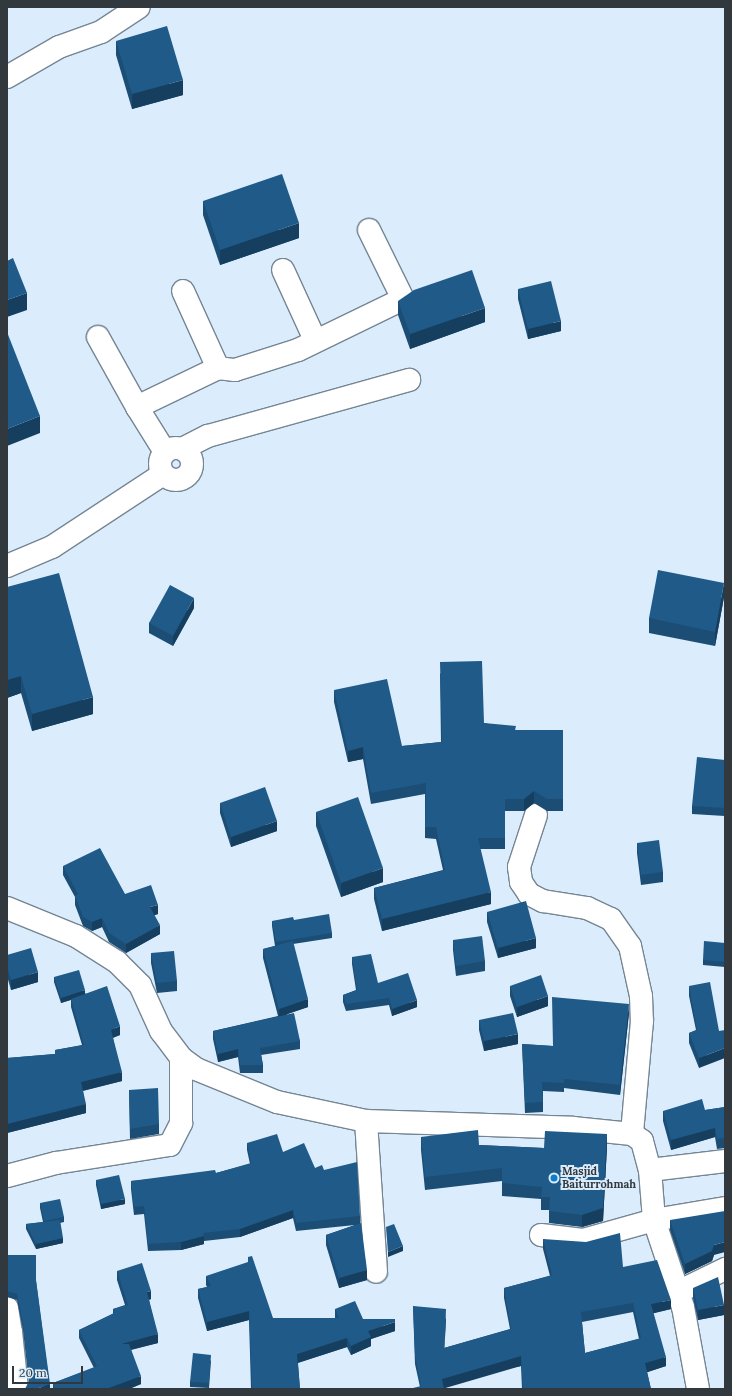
<!DOCTYPE html>
<html>
<head>
<meta charset="utf-8">
<style>
  body { margin:0 }
  #map { position:relative; width:732px; height:1396px; overflow:hidden; background:#dbecfc; font-family:Lora,serif }
  div>[style] { position:absolute }
  .roads { filter:drop-shadow(1px 0 #758593) drop-shadow(-1px 0 #758593) drop-shadow(0 1px #758593) drop-shadow(0 -1px #758593) }
  .minor>* { height:22px; margin:-11px; padding:0 11px; transform-origin:11px; border-radius:11px; background:#fff }
  .minor>.ring { margin:-11px; padding:0; box-sizing:content-box; background:none; border:22px solid #fff; border-radius:50% }
  .wall>* { inset:0; background:#1b4d75 }
  .shaded-wall>* { inset:0; background:#163f5f }
  .building>* { inset:0; background:#1f5a88 }
  .dots>* { width:11px; height:11px; translate:-50% -50%; box-sizing:border-box; border:2px solid #dbecfc; border-radius:50% }
  span { translate:-50% -50%; white-space:nowrap; text-align:center; line-height:1.15; -webkit-text-stroke:4px #dbecfc; paint-order:stroke }
  .poi-label { font-size:11px; color:#31383e; font-weight:700 }
  .left { translate:0 -50%; text-align:left }
  .frame { position:absolute; inset:0; border:8px solid #31383e; pointer-events:none }
  .scale { position:absolute; left:12px; top:1366px; width:71px; height:18px; box-sizing:border-box; border:2px solid #31383e; border-top:0; padding-left:5px; font-size:12px; line-height:14px; white-space:nowrap; color:#31383e; -webkit-text-stroke:3px #dbecfc; paint-order:stroke }
</style>
</head>
<body>
<div id="map">
  <div class="roads">
    <div class="minor">
      <div style="left:7px;top:77px;width:60px;rotate:-30deg"></div>
      <div style="left:59px;top:47px;width:45px;rotate:-19.7deg"></div>
      <div style="left:101px;top:32px;width:45px;rotate:-33.3deg"></div>
      <div style="left:283px;top:270px;width:77px;rotate:65.4deg"></div>
      <div style="left:183px;top:291px;width:85px;rotate:65.6deg"></div>
      <div style="left:98px;top:337px;width:80px;rotate:60.9deg"></div>
      <div class="ring" style="left:160px;top:448px;width:10px;height:10px"></div>
      <div style="left:182px;top:449px;width:29px;rotate:-27deg"></div>
      <div style="left:208px;top:436px;width:209px;rotate:-15.6deg"></div>
      <div style="left:165px;top:452px;width:53px;rotate:-121.9deg"></div>
      <div style="left:137px;top:407px;width:90px;rotate:-25.7deg"></div>
      <div style="left:218px;top:368px;width:17px;rotate:7deg"></div>
      <div style="left:235px;top:370px;width:66px;rotate:-17.6deg"></div>
      <div style="left:298px;top:350px;width:117px;rotate:-25.9deg"></div>
      <div style="left:403px;top:299px;width:77px;rotate:-116.2deg"></div>
      <div style="left:7px;top:566px;width:49px;rotate:-22.9deg"></div>
      <div style="left:52px;top:547px;width:133px;rotate:-33.3deg"></div>
      <div style="left:536px;top:815px;width:55px;rotate:108.1deg"></div>
      <div style="left:519px;top:867px;width:15px;rotate:82deg"></div>
      <div style="left:521px;top:882px;width:14px;rotate:56deg"></div>
      <div style="left:529px;top:894px;width:16px;rotate:27deg"></div>
      <div style="left:543px;top:901px;width:45px;rotate:9deg"></div>
      <div style="left:587px;top:908px;width:26px;rotate:25deg"></div>
      <div style="left:611px;top:919px;width:33px;rotate:55deg"></div>
      <div style="left:630px;top:946px;width:51px;rotate:77.6deg"></div>
      <div style="left:641px;top:996px;width:25px;rotate:88deg"></div>
      <div style="left:642px;top:1021px;width:113px;rotate:95.1deg"></div>
      <div style="left:7px;top:908px;width:74px;rotate:22.1deg"></div>
      <div style="left:76px;top:936px;width:49px;rotate:32.4deg"></div>
      <div style="left:117px;top:962px;width:33px;rotate:45deg"></div>
      <div style="left:140px;top:985px;width:51px;rotate:65.5deg"></div>
      <div style="left:161px;top:1031px;width:34px;rotate:53deg"></div>
      <div style="left:181px;top:1058px;width:19px;rotate:36deg"></div>
      <div style="left:196px;top:1069px;width:87px;rotate:22.2deg"></div>
      <div style="left:277px;top:1102px;width:91px;rotate:12.1deg"></div>
      <div style="left:366px;top:1121px;width:207px;rotate:1.9deg"></div>
      <div style="left:573px;top:1128px;width:59px;rotate:5.8deg"></div>
      <div style="left:632px;top:1134px;width:12px;rotate:35deg"></div>
      <div style="left:642px;top:1141px;width:30px;rotate:75deg"></div>
      <div style="left:650px;top:1170px;width:50px;rotate:85.4deg"></div>
      <div style="left:654px;top:1220px;width:92px;rotate:71.6deg"></div>
      <div style="left:683px;top:1307px;width:83px;rotate:79.6deg"></div>
      <div style="left:366px;top:1121px;width:151px;rotate:86.2deg"></div>
      <div style="left:650px;top:1170px;width:76px;rotate:-6.8deg"></div>
      <div style="left:7px;top:1176px;width:51px;rotate:-14.9deg"></div>
      <div style="left:56px;top:1163px;width:115px;rotate:-9deg"></div>
      <div style="left:170px;top:1145px;width:25px;rotate:-63deg"></div>
      <div style="left:181px;top:1123px;width:65px;rotate:-90deg"></div>
      <div style="left:541px;top:1235px;width:42px;rotate:6.8deg"></div>
      <div style="left:583px;top:1240px;width:74px;rotate:-15.7deg"></div>
      <div style="left:654px;top:1220px;width:72px;rotate:-9.6deg"></div>
      <div style="left:676px;top:1293px;width:55px;rotate:-26.1deg"></div>
      <div style="left:7px;top:1308px;width:24px;rotate:81deg"></div>
      <div style="left:7px;top:1333px;width:4px;rotate:-14deg"></div>
      <div style="left:11px;top:1332px;width:57px;rotate:84deg"></div>
    </div>
  </div>
  <div class="wall">
    <div style="clip-path:polygon(116px 41px,183px 95px,132px 109px,116px 55px)"></div>
    <div style="clip-path:polygon(203px 201px,299px 238px,220px 265px,203px 215px)"></div>
    <div style="clip-path:polygon(518px 289px,561px 331px,528px 339px,518px 299px)"></div>
    <div style="clip-path:polygon(398px 301px,485px 322px,410px 349px,398px 315px)"></div>
    <div style="clip-path:polygon(7px 587px,93px 714px,32px 731px,21px 693px,7px 698px)"></div>
    <div style="clip-path:polygon(724px 597px,715px 646px,649px 633px,649px 618px)"></div>
    <div style="clip-path:polygon(194px 608px,173px 646px,149px 633px,149px 623px)"></div>
    <div style="clip-path:polygon(440px 673px,484px 723px,516px 730px,563px 730px,563px 811px,547px 811px,534px 803px,524px 811px,505px 811px,505px 849px,480px 849px,491px 904px,382px 931px,374px 899px,374px 888px,443px 870px,436px 839px,425px 838px,425px 794px,371px 804px,363px 759px,348px 762px,334px 702px,334px 690px,402px 746px,441px 742px)"></div>
    <div style="clip-path:polygon(725px 760px,725px 816px,692px 814px,692px 806px)"></div>
    <div style="clip-path:polygon(220px 803px,277px 831px,231px 847px,220px 813px)"></div>
    <div style="clip-path:polygon(316px 812px,383px 882px,341px 897px,316px 826px)"></div>
    <div style="clip-path:polygon(637px 843px,663px 872px,663px 882px,641px 885px,637px 853px)"></div>
    <div style="clip-path:polygon(63px 866px,125px 894px,158px 914px,154px 915px,160px 934px,126px 953px,109px 942px,102px 927px,92px 931px,83px 926px,75px 905px,75px 897px,63px 875px)"></div>
    <div style="clip-path:polygon(487px 912px,536px 948px,498px 958px,487px 922px)"></div>
    <div style="clip-path:polygon(294px 920px,332px 933px,332px 938px,293px 944px,308px 1007px,287px 1014px,300px 1041px,300px 1049px,261px 1055px,263px 1065px,263px 1073px,240px 1073px,238px 1057px,218px 1062px,213px 1039px,213px 1031px,278px 1016px,263px 958px,263px 949px,275px 946px,272px 926px,272px 921px)"></div>
    <div style="clip-path:polygon(453px 940px,485px 961px,485px 971px,456px 976px,453px 950px)"></div>
    <div style="clip-path:polygon(725px 943px,725px 967px,703px 965px,703px 960px)"></div>
    <div style="clip-path:polygon(151px 953px,177px 981px,177px 991px,157px 993px,151px 963px)"></div>
    <div style="clip-path:polygon(7px 955px,38px 982px,11px 990px,7px 976px)"></div>
    <div style="clip-path:polygon(352px 957px,378px 983px,417px 1007px,392px 1016px,389px 1005px,346px 1011px,343px 1002px,343px 995px,356px 990px,352px 964px)"></div>
    <div style="clip-path:polygon(54px 977px,85px 993px,120px 1035px,113px 1038px,122px 1081px,83px 1091px,86px 1113px,7px 1133px,7px 1058px,55px 1054px,55px 1050px,82px 1045px,71px 1007px,71px 1000px,61px 1003px,54px 982px)"></div>
    <div style="clip-path:polygon(510px 986px,548px 1006px,517px 1017px,510px 996px)"></div>
    <div style="clip-path:polygon(689px 986px,719px 1031px,699px 1068px,689px 1043px,689px 1033px,696px 1030px,689px 996px)"></div>
    <div style="clip-path:polygon(7px 1009px,8px 1017px,8px 1026px,7px 1026px)"></div>
    <div style="clip-path:polygon(629px 1013px,620px 1095px,564px 1088px,564px 1092px,543px 1091px,543px 1112px,525px 1113px,522px 1044px,553px 1046px)"></div>
    <div style="clip-path:polygon(479px 1020px,518px 1044px,484px 1051px,479px 1030px)"></div>
    <div style="clip-path:polygon(129px 1090px,159px 1124px,159px 1134px,130px 1139px)"></div>
    <div style="clip-path:polygon(725px 1107px,725px 1148px,717px 1149px,715px 1137px,671px 1150px,663px 1121px,663px 1111px,705px 1110px)"></div>
    <div style="clip-path:polygon(421px 1137px,479px 1145px,544px 1148px,607px 1147px,603px 1221px,582px 1227px,549px 1223px,549px 1210px,541px 1210px,541px 1199px,502px 1196px,502px 1181px,425px 1190px,421px 1150px)"></div>
    <div style="clip-path:polygon(247px 1143px,283px 1152px,315px 1168px,324px 1170px,360px 1216px,360px 1223px,367px 1280px,339px 1288px,326px 1245px,326px 1235px,355px 1225px,296px 1231px,293px 1218px,240px 1237px,204px 1241px,204px 1244px,181px 1250px,148px 1251px,144px 1214px,134px 1215px,131px 1189px,131px 1181px,216px 1173px,250px 1164px,247px 1150px)"></div>
    <div style="clip-path:polygon(96px 1180px,125px 1204px,101px 1209px,96px 1185px)"></div>
    <div style="clip-path:polygon(40px 1203px,64px 1217px,64px 1222px,60px 1223px,63px 1243px,36px 1249px,26px 1229px,26px 1224px,43px 1222px,40px 1208px)"></div>
    <div style="clip-path:polygon(670px 1220px,714px 1255px,712px 1261px,685px 1274px,670px 1230px)"></div>
    <div style="clip-path:polygon(evenodd,543px 1239px,623px 1267px,671px 1309px,653px 1313px,666px 1366px,647px 1372px,651px 1389px,522px 1389px,521px 1366px,420px 1387px,415px 1364px,413px 1306px,446px 1319px,444px 1348px,510px 1329px,504px 1298px,504px 1288px,550px 1276px,543px 1249px,543px 1239px,633px 1312px,639px 1339px,585px 1353px,582px 1322px,633px 1312px)"></div>
    <div style="clip-path:polygon(7px 1255px,36px 1281px,50px 1389px,29px 1382px,23px 1330px,17px 1300px,7px 1297px)"></div>
    <div style="clip-path:polygon(117px 1271px,151px 1299px,149px 1300px,158px 1343px,131px 1350px,141px 1384px,129px 1389px,53px 1389px,53px 1383px,94px 1368px,79px 1338px,79px 1330px,113px 1314px,113px 1309px,125px 1305px,117px 1280px)"></div>
    <div style="clip-path:polygon(206px 1276px,273px 1318px,335px 1318px,335px 1309px,363px 1319px,395px 1331px,371px 1339px,371px 1346px,351px 1355px,347px 1347px,298px 1363px,300px 1389px,251px 1389px,249px 1320px,207px 1331px,198px 1298px,198px 1289px,207px 1287px,206px 1285px)"></div>
    <div style="clip-path:polygon(693px 1288px,724px 1315px,698px 1320px,693px 1298px)"></div>
    <div style="clip-path:polygon(211px 1360px,209px 1388px,190px 1387px,190px 1382px)"></div>
  </div>
  <div class="shaded-wall">
    <div style="clip-path:polygon(183px 80px,183px 95px,132px 109px,132px 94px)"></div>
    <div style="clip-path:polygon(299px 223px,299px 238px,220px 265px,220px 250px)"></div>
    <div style="clip-path:polygon(27px 293px,27px 310px,7px 317px,7px 300px)"></div>
    <div style="clip-path:polygon(485px 308px,485px 322px,410px 349px,410px 334px)"></div>
    <div style="clip-path:polygon(561px 321px,561px 331px,528px 339px,528px 329px)"></div>
    <div style="clip-path:polygon(40px 416px,40px 433px,7px 446px,7px 429px)"></div>
    <div style="clip-path:polygon(724px 583px,724px 597px,715px 646px,715px 632px)"></div>
    <div style="clip-path:polygon(194px 598px,194px 608px,173px 646px,173px 636px)"></div>
    <div style="clip-path:polygon(21px 676px,21px 693px,7px 698px,7px 680px)"></div>
    <div style="clip-path:polygon(93px 697px,93px 714px,32px 731px,32px 714px)"></div>
    <div style="clip-path:polygon(363px 747px,363px 759px,348px 762px,348px 751px)"></div>
    <div style="clip-path:polygon(534px 791px,534px 803px,524px 811px,524px 799px)"></div>
    <div style="clip-path:polygon(277px 821px,277px 831px,231px 847px,231px 837px)"></div>
    <div style="clip-path:polygon(383px 868px,383px 882px,341px 897px,341px 883px)"></div>
    <div style="clip-path:polygon(491px 892px,491px 904px,382px 931px,382px 919px)"></div>
    <div style="clip-path:polygon(158px 905px,158px 914px,150px 917px,150px 907px)"></div>
    <div style="clip-path:polygon(102px 918px,102px 927px,92px 931px,92px 922px)"></div>
    <div style="clip-path:polygon(160px 925px,160px 934px,126px 953px,126px 944px)"></div>
    <div style="clip-path:polygon(536px 938px,536px 948px,498px 958px,498px 948px)"></div>
    <div style="clip-path:polygon(38px 972px,38px 982px,11px 990px,11px 980px)"></div>
    <div style="clip-path:polygon(85px 990px,85px 995px,61px 1003px,61px 998px)"></div>
    <div style="clip-path:polygon(548px 996px,548px 1006px,517px 1017px,517px 1007px)"></div>
    <div style="clip-path:polygon(308px 999px,308px 1007px,279px 1017px,279px 1009px)"></div>
    <div style="clip-path:polygon(417px 1000px,417px 1007px,392px 1016px,392px 1009px)"></div>
    <div style="clip-path:polygon(629px 1004px,629px 1013px,620px 1095px,620px 1085px)"></div>
    <div style="clip-path:polygon(120px 1026px,120px 1035px,111px 1038px,111px 1030px)"></div>
    <div style="clip-path:polygon(518px 1034px,518px 1044px,484px 1051px,484px 1041px)"></div>
    <div style="clip-path:polygon(725px 1048px,725px 1058px,699px 1068px,699px 1058px)"></div>
    <div style="clip-path:polygon(238px 1049px,238px 1057px,218px 1062px,218px 1054px)"></div>
    <div style="clip-path:polygon(122px 1072px,122px 1081px,81px 1091px,81px 1082px)"></div>
    <div style="clip-path:polygon(86px 1104px,86px 1113px,7px 1133px,7px 1124px)"></div>
    <div style="clip-path:polygon(715px 1128px,715px 1137px,671px 1150px,671px 1140px)"></div>
    <div style="clip-path:polygon(607px 1134px,607px 1147px,603px 1221px,582px 1227px,582px 1215px)"></div>
    <div style="clip-path:polygon(125px 1199px,125px 1204px,101px 1209px,101px 1204px)"></div>
    <div style="clip-path:polygon(293px 1210px,293px 1218px,240px 1237px,240px 1229px)"></div>
    <div style="clip-path:polygon(204px 1236px,204px 1244px,181px 1250px,181px 1242px)"></div>
    <div style="clip-path:polygon(63px 1238px,63px 1243px,36px 1249px,36px 1244px)"></div>
    <div style="clip-path:polygon(725px 1242px,725px 1252px,714px 1255px,712px 1261px,685px 1274px,685px 1264px,714px 1245px)"></div>
    <div style="clip-path:polygon(403px 1246px,403px 1251px,388px 1257px,388px 1252px)"></div>
    <div style="clip-path:polygon(367px 1270px,367px 1280px,339px 1288px,339px 1278px)"></div>
    <div style="clip-path:polygon(151px 1291px,151px 1299px,147px 1300px,147px 1292px)"></div>
    <div style="clip-path:polygon(671px 1300px,671px 1309px,651px 1314px,651px 1304px)"></div>
    <div style="clip-path:polygon(724px 1305px,724px 1315px,698px 1320px,698px 1310px)"></div>
    <div style="clip-path:polygon(446px 1309px,446px 1319px,444px 1357px,444px 1348px)"></div>
    <div style="clip-path:polygon(249px 1311px,249px 1320px,207px 1331px,207px 1322px)"></div>
    <div style="clip-path:polygon(395px 1322px,395px 1331px,371px 1339px,371px 1346px,351px 1355px,351px 1346px,368px 1331px)"></div>
    <div style="clip-path:polygon(158px 1334px,158px 1343px,121px 1352px,121px 1344px)"></div>
    <div style="clip-path:polygon(347px 1338px,347px 1347px,297px 1363px,297px 1354px)"></div>
    <div style="clip-path:polygon(521px 1356px,521px 1366px,442px 1389px,442px 1379px)"></div>
    <div style="clip-path:polygon(666px 1357px,666px 1366px,645px 1373px,645px 1363px)"></div>
    <div style="clip-path:polygon(141px 1376px,141px 1384px,129px 1389px,106px 1389px)"></div>
    <div style="clip-path:polygon(50px 1384px,50px 1389px,36px 1389px)"></div>
  </div>
  <div class="building">
    <div style="clip-path:polygon(167px 26px,183px 80px,132px 94px,116px 41px)"></div>
    <div style="clip-path:polygon(282px 174px,299px 223px,220px 250px,203px 201px)"></div>
    <div style="clip-path:polygon(13px 258px,27px 293px,7px 300px,7px 261px)"></div>
    <div style="clip-path:polygon(472px 270px,485px 308px,410px 334px,398px 301px,414px 290px)"></div>
    <div style="clip-path:polygon(551px 281px,561px 321px,528px 329px,518px 289px)"></div>
    <div style="clip-path:polygon(7px 332px,40px 416px,7px 429px)"></div>
    <div style="clip-path:polygon(658px 570px,724px 583px,715px 632px,649px 618px)"></div>
    <div style="clip-path:polygon(59px 573px,93px 697px,32px 714px,21px 676px,7px 680px,7px 587px)"></div>
    <div style="clip-path:polygon(170px 585px,194px 598px,173px 636px,149px 623px)"></div>
    <div style="clip-path:polygon(482px 661px,484px 723px,516px 726px,515px 730px,563px 730px,563px 799px,547px 799px,534px 791px,524px 799px,505px 799px,505px 838px,478px 838px,491px 892px,382px 919px,374px 888px,445px 870px,436px 827px,425px 827px,426px 783px,371px 793px,363px 747px,348px 751px,334px 690px,387px 679px,402px 746px,442px 742px,440px 662px)"></div>
    <div style="clip-path:polygon(697px 757px,725px 760px,725px 808px,692px 806px)"></div>
    <div style="clip-path:polygon(265px 787px,277px 821px,231px 837px,220px 803px)"></div>
    <div style="clip-path:polygon(358px 797px,383px 868px,341px 883px,316px 812px)"></div>
    <div style="clip-path:polygon(659px 840px,663px 872px,641px 875px,637px 843px)"></div>
    <div style="clip-path:polygon(100px 848px,125px 894px,151px 885px,158px 905px,150px 907px,160px 925px,126px 944px,109px 933px,102px 918px,92px 922px,83px 917px,75px 896px,78px 894px,63px 866px)"></div>
    <div style="clip-path:polygon(526px 901px,536px 938px,498px 948px,487px 912px)"></div>
    <div style="clip-path:polygon(329px 914px,332px 933px,276px 942px,272px 921px,293px 917px,294px 920px)"></div>
    <div style="clip-path:polygon(482px 936px,485px 961px,456px 966px,453px 940px)"></div>
    <div style="clip-path:polygon(293px 941px,308px 999px,279px 1009px,263px 949px)"></div>
    <div style="clip-path:polygon(704px 941px,725px 943px,725px 962px,703px 960px)"></div>
    <div style="clip-path:polygon(31px 948px,38px 972px,11px 980px,7px 966px,7px 955px)"></div>
    <div style="clip-path:polygon(174px 951px,177px 981px,157px 983px,151px 953px)"></div>
    <div style="clip-path:polygon(371px 954px,378px 983px,408px 973px,417px 1000px,392px 1009px,389px 998px,346px 1004px,343px 995px,357px 990px,352px 957px)"></div>
    <div style="clip-path:polygon(79px 970px,85px 990px,61px 998px,54px 977px)"></div>
    <div style="clip-path:polygon(541px 975px,548px 996px,517px 1007px,510px 986px)"></div>
    <div style="clip-path:polygon(710px 982px,719px 1031px,725px 1030px,725px 1048px,699px 1058px,689px 1033px,697px 1030px,689px 986px)"></div>
    <div style="clip-path:polygon(107px 986px,120px 1026px,111px 1030px,122px 1072px,81px 1082px,86px 1104px,7px 1124px,7px 1058px,55px 1054px,55px 1050px,84px 1045px,71px 999px)"></div>
    <div style="clip-path:polygon(552px 997px,629px 1004px,620px 1085px,564px 1079px,564px 1083px,542px 1082px,543px 1102px,525px 1103px,522px 1044px,553px 1046px)"></div>
    <div style="clip-path:polygon(7px 1009px,8px 1017px,7px 1017px)"></div>
    <div style="clip-path:polygon(294px 1013px,300px 1041px,260px 1048px,263px 1065px,240px 1065px,238px 1049px,218px 1054px,213px 1031px)"></div>
    <div style="clip-path:polygon(513px 1013px,518px 1034px,484px 1041px,479px 1020px)"></div>
    <div style="clip-path:polygon(158px 1088px,159px 1124px,130px 1129px,129px 1090px)"></div>
    <div style="clip-path:polygon(702px 1099px,705px 1110px,725px 1107px,725px 1138px,717px 1139px,715px 1128px,671px 1140px,663px 1111px)"></div>
    <div style="clip-path:polygon(478px 1130px,479px 1145px,544px 1148px,545px 1131px,607px 1134px,603px 1208px,582px 1215px,549px 1211px,550px 1197px,541px 1197px,542px 1187px,502px 1183px,502px 1168px,425px 1177px,421px 1137px)"></div>
    <div style="clip-path:polygon(277px 1134px,283px 1152px,304px 1143px,315px 1168px,322px 1165px,324px 1170px,357px 1162px,360px 1216px,296px 1223px,293px 1210px,240px 1229px,203px 1233px,204px 1236px,181px 1242px,148px 1244px,144px 1206px,134px 1207px,131px 1181px,215px 1170px,216px 1173px,251px 1163px,247px 1143px)"></div>
    <div style="clip-path:polygon(119px 1175px,125px 1199px,101px 1204px,96px 1180px)"></div>
    <div style="clip-path:polygon(60px 1199px,64px 1217px,44px 1221px,40px 1203px)"></div>
    <div style="clip-path:polygon(725px 1211px,725px 1242px,714px 1245px,712px 1251px,685px 1264px,670px 1220px)"></div>
    <div style="clip-path:polygon(60px 1220px,63px 1238px,36px 1244px,26px 1224px)"></div>
    <div style="clip-path:polygon(361px 1223px,367px 1270px,339px 1278px,326px 1235px)"></div>
    <div style="clip-path:polygon(394px 1224px,403px 1246px,388px 1252px,386px 1227px)"></div>
    <div style="clip-path:polygon(evenodd,620px 1233px,623px 1267px,657px 1260px,671px 1300px,651px 1304px,666px 1357px,645px 1363px,651px 1389px,523px 1389px,521px 1356px,442px 1379px,444px 1389px,409px 1389px,421px 1386px,415px 1355px,413px 1306px,446px 1309px,444px 1348px,511px 1329px,504px 1288px,552px 1275px,543px 1239px,586px 1242px,620px 1233px,633px 1303px,641px 1338px,585px 1353px,581px 1312px,633px 1303px)"></div>
    <div style="clip-path:polygon(7px 1255px,36px 1255px,36px 1280px,50px 1384px,36px 1389px,25px 1389px,29px 1381px,23px 1324px,17px 1294px,7px 1291px)"></div>
    <div style="clip-path:polygon(252px 1256px,273px 1318px,339px 1318px,335px 1309px,355px 1301px,363px 1319px,395px 1319px,395px 1322px,368px 1331px,371px 1337px,351px 1346px,347px 1338px,297px 1354px,300px 1389px,252px 1389px,249px 1311px,207px 1322px,198px 1289px,211px 1286px,206px 1276px,248px 1262px,248px 1257px)"></div>
    <div style="clip-path:polygon(142px 1263px,151px 1291px,147px 1292px,158px 1334px,121px 1344px,129px 1344px,141px 1376px,106px 1389px,54px 1389px,53px 1383px,97px 1366px,79px 1330px,114px 1313px,113px 1309px,128px 1305px,117px 1271px)"></div>
    <div style="clip-path:polygon(718px 1277px,724px 1305px,698px 1310px,693px 1288px)"></div>
    <div style="clip-path:polygon(193px 1353px,211px 1355px,209px 1383px,190px 1382px)"></div>
  </div>
  <div class="dots">
    <div style="left:554px;top:1178px;background:#0d7ec8"></div>
  </div>
  <div class="poi-label">
    <span class="left" style="left:562px;top:1178px">Masjid<br>Baiturrohmah</span>
  </div>
  <div class="frame"></div>
  <div class="scale">20 m</div>
</div>
</body>
</html>
